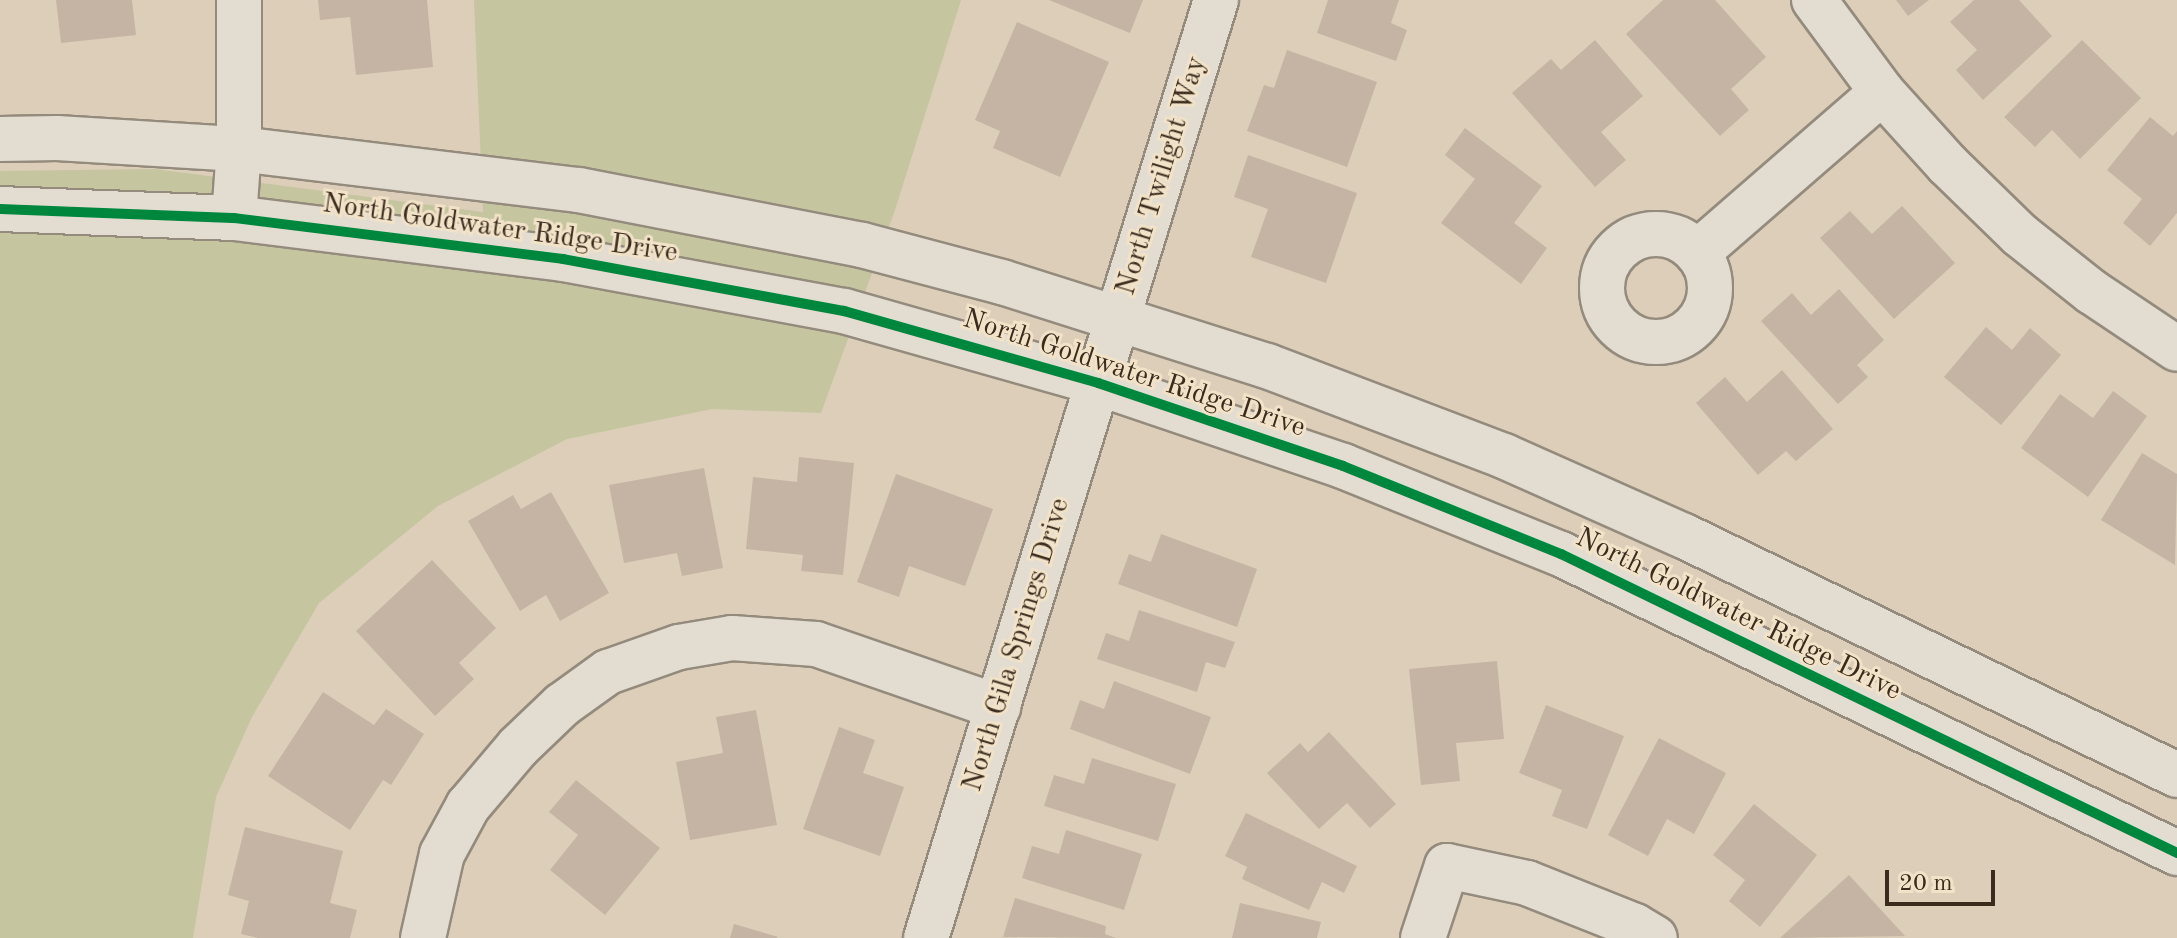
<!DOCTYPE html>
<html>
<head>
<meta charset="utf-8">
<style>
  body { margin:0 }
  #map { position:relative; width:2177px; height:938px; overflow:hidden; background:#dcceb9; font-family:"Old Standard TT",serif }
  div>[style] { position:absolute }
  .green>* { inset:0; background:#c5c5a0 }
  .building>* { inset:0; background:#c5b4a4 }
  .roads { filter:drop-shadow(2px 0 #948b7d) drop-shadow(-2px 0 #948b7d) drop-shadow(0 2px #948b7d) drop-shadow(0 -2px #948b7d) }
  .minor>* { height:44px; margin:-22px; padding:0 22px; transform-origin:22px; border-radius:22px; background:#e3dcd1 }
  .minor>.ring { margin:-22px; padding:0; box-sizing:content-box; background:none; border:44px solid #e3dcd1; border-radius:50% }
  .cycleway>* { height:10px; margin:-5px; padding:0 5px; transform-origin:5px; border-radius:5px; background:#00873e }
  span { translate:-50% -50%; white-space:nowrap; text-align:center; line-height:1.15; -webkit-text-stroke:6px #f1e2c8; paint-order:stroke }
  .street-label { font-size:28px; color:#3a2b1d }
  .scale { position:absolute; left:1885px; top:870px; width:110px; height:36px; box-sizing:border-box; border:4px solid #3a2b1d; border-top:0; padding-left:10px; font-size:24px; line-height:28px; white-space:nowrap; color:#3a2b1d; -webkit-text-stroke:6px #f1e2c8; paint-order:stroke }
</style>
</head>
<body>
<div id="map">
  <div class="green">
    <div style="clip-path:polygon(474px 0,961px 0,895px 210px,821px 413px,712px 409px,567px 439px,438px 506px,319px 603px,252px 717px,216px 797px,193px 938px,0 938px,0 171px,155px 169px,483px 212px)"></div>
  </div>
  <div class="building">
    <div style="clip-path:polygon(56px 0,132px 0,136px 35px,61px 43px)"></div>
    <div style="clip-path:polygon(318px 0,427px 0,433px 67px,356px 75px,350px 17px,320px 20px)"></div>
    <div style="clip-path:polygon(1049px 0,1143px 0,1130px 33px)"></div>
    <div style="clip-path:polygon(1328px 0,1399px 0,1391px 23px,1407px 30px,1396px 61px,1317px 33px)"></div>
    <div style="clip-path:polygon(1663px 0,1715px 0,1766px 57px,1731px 89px,1749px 110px,1720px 136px,1626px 34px)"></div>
    <div style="clip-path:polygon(1896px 0,1929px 0,1908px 16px)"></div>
    <div style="clip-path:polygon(1974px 0,2019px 0,2052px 36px,1983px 100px,1956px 70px,1977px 50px,1950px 22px)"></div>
    <div style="clip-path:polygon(1017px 22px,1109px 62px,1060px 177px,993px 148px,1000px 131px,975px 120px)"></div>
    <div style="clip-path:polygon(1595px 40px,1643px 96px,1601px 132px,1626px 160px,1595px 187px,1512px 93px,1551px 59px,1561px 70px)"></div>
    <div style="clip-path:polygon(2082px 40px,2141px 98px,2080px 159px,2052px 130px,2035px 147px,2004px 117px)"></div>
    <div style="clip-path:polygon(1287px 50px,1377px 82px,1347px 167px,1247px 131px,1264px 85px,1274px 88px)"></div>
    <div style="clip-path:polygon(2150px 117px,2173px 136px,2177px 131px,2177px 213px,2150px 246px,2123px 223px,2142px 199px,2107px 170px)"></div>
    <div style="clip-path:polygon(1465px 128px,1542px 186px,1514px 223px,1547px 248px,1521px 284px,1441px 223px,1475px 179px,1445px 155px)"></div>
    <div style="clip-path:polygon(1248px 155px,1357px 193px,1326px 283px,1251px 257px,1268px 209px,1234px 197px)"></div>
    <div style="clip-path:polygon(1902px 206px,1955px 263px,1894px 319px,1820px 238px,1850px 211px,1872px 234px)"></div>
    <div style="clip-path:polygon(1839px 289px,1884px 340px,1857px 365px,1868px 377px,1838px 404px,1761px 321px,1792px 293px,1811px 315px)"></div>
    <div style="clip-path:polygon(1986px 327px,2012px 350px,2030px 328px,2061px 355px,2001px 425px,1944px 377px)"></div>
    <div style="clip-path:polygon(1782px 370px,1833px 429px,1796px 461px,1786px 451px,1758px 475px,1696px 403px,1725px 377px,1747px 402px)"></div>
    <div style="clip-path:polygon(2113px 391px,2147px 416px,2088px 497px,2021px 448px,2060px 394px,2093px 418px)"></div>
    <div style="clip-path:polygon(2142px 453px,2177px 474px,2175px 565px,2101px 520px)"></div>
    <div style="clip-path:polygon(799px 457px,854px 463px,843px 575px,801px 571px,803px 555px,746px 549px,753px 477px,797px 482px)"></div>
    <div style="clip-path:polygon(704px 468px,723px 568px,682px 576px,677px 553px,624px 563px,609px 485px)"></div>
    <div style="clip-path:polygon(896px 474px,993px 509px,965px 586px,909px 566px,899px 597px,857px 582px)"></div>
    <div style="clip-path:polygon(551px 492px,609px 593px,560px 621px,546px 595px,520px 611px,468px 521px,513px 495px,521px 509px)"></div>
    <div style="clip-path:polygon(1161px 534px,1257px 569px,1237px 627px,1118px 584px,1129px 554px,1151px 562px)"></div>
    <div style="clip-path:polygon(432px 560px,496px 628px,459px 663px,474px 679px,435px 716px,356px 631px)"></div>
    <div style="clip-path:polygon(1139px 610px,1235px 642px,1225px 668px,1206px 662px,1197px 692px,1097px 659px,1106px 633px,1129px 641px)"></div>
    <div style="clip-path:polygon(1497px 661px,1504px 739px,1456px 743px,1460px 781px,1421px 785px,1409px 669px)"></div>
    <div style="clip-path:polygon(1114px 681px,1211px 717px,1190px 774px,1070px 729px,1080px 700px,1104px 709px)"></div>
    <div style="clip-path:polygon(323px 692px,374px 725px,386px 709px,424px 734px,391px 785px,383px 780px,350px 830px,268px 776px)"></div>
    <div style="clip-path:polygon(1546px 705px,1624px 736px,1587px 829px,1552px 816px,1562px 790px,1519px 773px)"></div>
    <div style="clip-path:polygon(756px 710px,777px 825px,690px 840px,676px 762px,723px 753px,716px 717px)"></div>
    <div style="clip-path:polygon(839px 727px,875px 740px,863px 773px,904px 787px,880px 856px,803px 829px)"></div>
    <div style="clip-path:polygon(1329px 732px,1396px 804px,1370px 828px,1347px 803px,1319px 829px,1267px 773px,1300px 743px,1308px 752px)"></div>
    <div style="clip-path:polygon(1659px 738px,1726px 773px,1694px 834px,1667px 819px,1648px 856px,1608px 835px)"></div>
    <div style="clip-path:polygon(1092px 758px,1176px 784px,1158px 841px,1044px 806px,1054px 775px,1084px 784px)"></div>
    <div style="clip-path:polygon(576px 780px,660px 848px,605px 915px,550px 870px,578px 835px,549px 812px)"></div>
    <div style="clip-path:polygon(1754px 804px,1817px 855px,1760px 927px,1729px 901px,1745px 880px,1713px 855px)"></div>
    <div style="clip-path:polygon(1246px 813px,1357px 866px,1344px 893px,1322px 882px,1309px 910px,1242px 879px,1247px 867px,1225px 856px)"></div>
    <div style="clip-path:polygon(245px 827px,343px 851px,330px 903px,357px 910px,350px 938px,258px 938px,241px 934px,249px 901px,228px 895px)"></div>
    <div style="clip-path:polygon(1066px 830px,1142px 854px,1124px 910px,1022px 878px,1032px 846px,1059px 854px)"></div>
    <div style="clip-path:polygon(1849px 875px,1905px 936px,1780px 938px)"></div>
    <div style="clip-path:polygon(1015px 898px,1106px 926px,1105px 934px,1116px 938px,1003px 937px)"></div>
    <div style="clip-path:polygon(1240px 903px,1321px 922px,1317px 938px,1232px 938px)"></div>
    <div style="clip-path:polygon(734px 924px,778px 937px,777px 938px,730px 938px)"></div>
  </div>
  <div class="roads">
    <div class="minor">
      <div style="left:1814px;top:0;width:114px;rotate:53.5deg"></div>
      <div style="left:1882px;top:92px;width:98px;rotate:47.9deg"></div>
      <div style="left:1948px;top:165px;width:100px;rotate:44.2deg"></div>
      <div style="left:2020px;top:235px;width:92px;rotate:38.4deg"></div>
      <div style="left:2092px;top:292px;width:102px;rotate:33.8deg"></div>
      <div style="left:0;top:139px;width:57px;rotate:-1deg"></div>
      <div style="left:57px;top:138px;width:182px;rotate:3.5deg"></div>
      <div style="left:239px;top:149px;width:342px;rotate:6.9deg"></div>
      <div style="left:579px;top:190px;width:288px;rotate:11deg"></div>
      <div style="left:862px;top:245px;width:145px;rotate:14.8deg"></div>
      <div style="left:1002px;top:282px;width:278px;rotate:17.6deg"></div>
      <div style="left:1267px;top:366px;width:254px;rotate:20.8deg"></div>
      <div style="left:1504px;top:456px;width:197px;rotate:24deg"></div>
      <div style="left:1684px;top:536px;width:548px;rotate:25.86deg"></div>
      <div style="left:0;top:209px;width:234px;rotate:2.2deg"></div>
      <div style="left:234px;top:218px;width:332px;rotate:7.1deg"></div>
      <div style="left:563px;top:259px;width:286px;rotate:10.5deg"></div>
      <div style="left:844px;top:311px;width:264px;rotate:15.8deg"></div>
      <div style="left:1098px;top:383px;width:259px;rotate:18.7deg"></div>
      <div style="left:1343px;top:466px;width:235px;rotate:22deg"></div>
      <div style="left:1561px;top:554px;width:685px;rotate:25.89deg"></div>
      <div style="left:234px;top:218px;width:69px;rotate:-85.9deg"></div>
      <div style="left:239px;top:149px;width:149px;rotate:-90deg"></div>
      <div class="ring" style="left:1602px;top:234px;width:64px;height:64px"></div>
      <div style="left:1697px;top:253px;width:245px;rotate:-41deg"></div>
      <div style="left:423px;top:938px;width:86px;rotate:-77.3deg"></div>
      <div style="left:442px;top:854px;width:55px;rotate:-61.6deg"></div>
      <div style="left:468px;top:806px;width:77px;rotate:-49.7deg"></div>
      <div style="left:518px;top:747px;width:61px;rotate:-43.7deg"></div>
      <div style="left:562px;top:705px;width:57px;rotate:-35.7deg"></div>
      <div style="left:608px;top:672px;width:75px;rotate:-19.4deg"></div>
      <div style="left:679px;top:647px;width:54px;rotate:-9.6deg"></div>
      <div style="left:732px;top:638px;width:84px;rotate:4.1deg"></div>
      <div style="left:816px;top:644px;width:193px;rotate:19.1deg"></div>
      <div style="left:926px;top:938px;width:982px;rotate:-72.82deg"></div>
      <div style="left:1423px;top:938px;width:76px;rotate:-71.6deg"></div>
      <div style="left:1447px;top:866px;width:82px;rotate:12deg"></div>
      <div style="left:1527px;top:883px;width:116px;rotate:21.7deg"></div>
      <div style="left:1635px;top:926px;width:23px;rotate:31deg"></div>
    </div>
  </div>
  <div class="cycleway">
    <div style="left:0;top:209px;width:234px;rotate:2.2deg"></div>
    <div style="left:234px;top:218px;width:332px;rotate:7.1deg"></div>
    <div style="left:563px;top:259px;width:286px;rotate:10.5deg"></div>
    <div style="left:844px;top:311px;width:264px;rotate:15.8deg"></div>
    <div style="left:1098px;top:383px;width:259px;rotate:18.7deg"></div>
    <div style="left:1343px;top:466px;width:235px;rotate:22deg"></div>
    <div style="left:1561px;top:554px;width:685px;rotate:25.89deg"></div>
  </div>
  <div class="street-label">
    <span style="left:1162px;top:176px;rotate:-73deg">North Twilight Way</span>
    <span style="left:500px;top:229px;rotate:8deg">North Goldwater Ridge Drive</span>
    <span style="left:1134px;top:374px;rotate:18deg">North Goldwater Ridge Drive</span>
    <span style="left:1738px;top:615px;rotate:26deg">North Goldwater Ridge Drive</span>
    <span style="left:1017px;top:645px;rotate:-73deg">North Gila Springs Drive</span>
  </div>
  <div class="scale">20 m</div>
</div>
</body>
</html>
